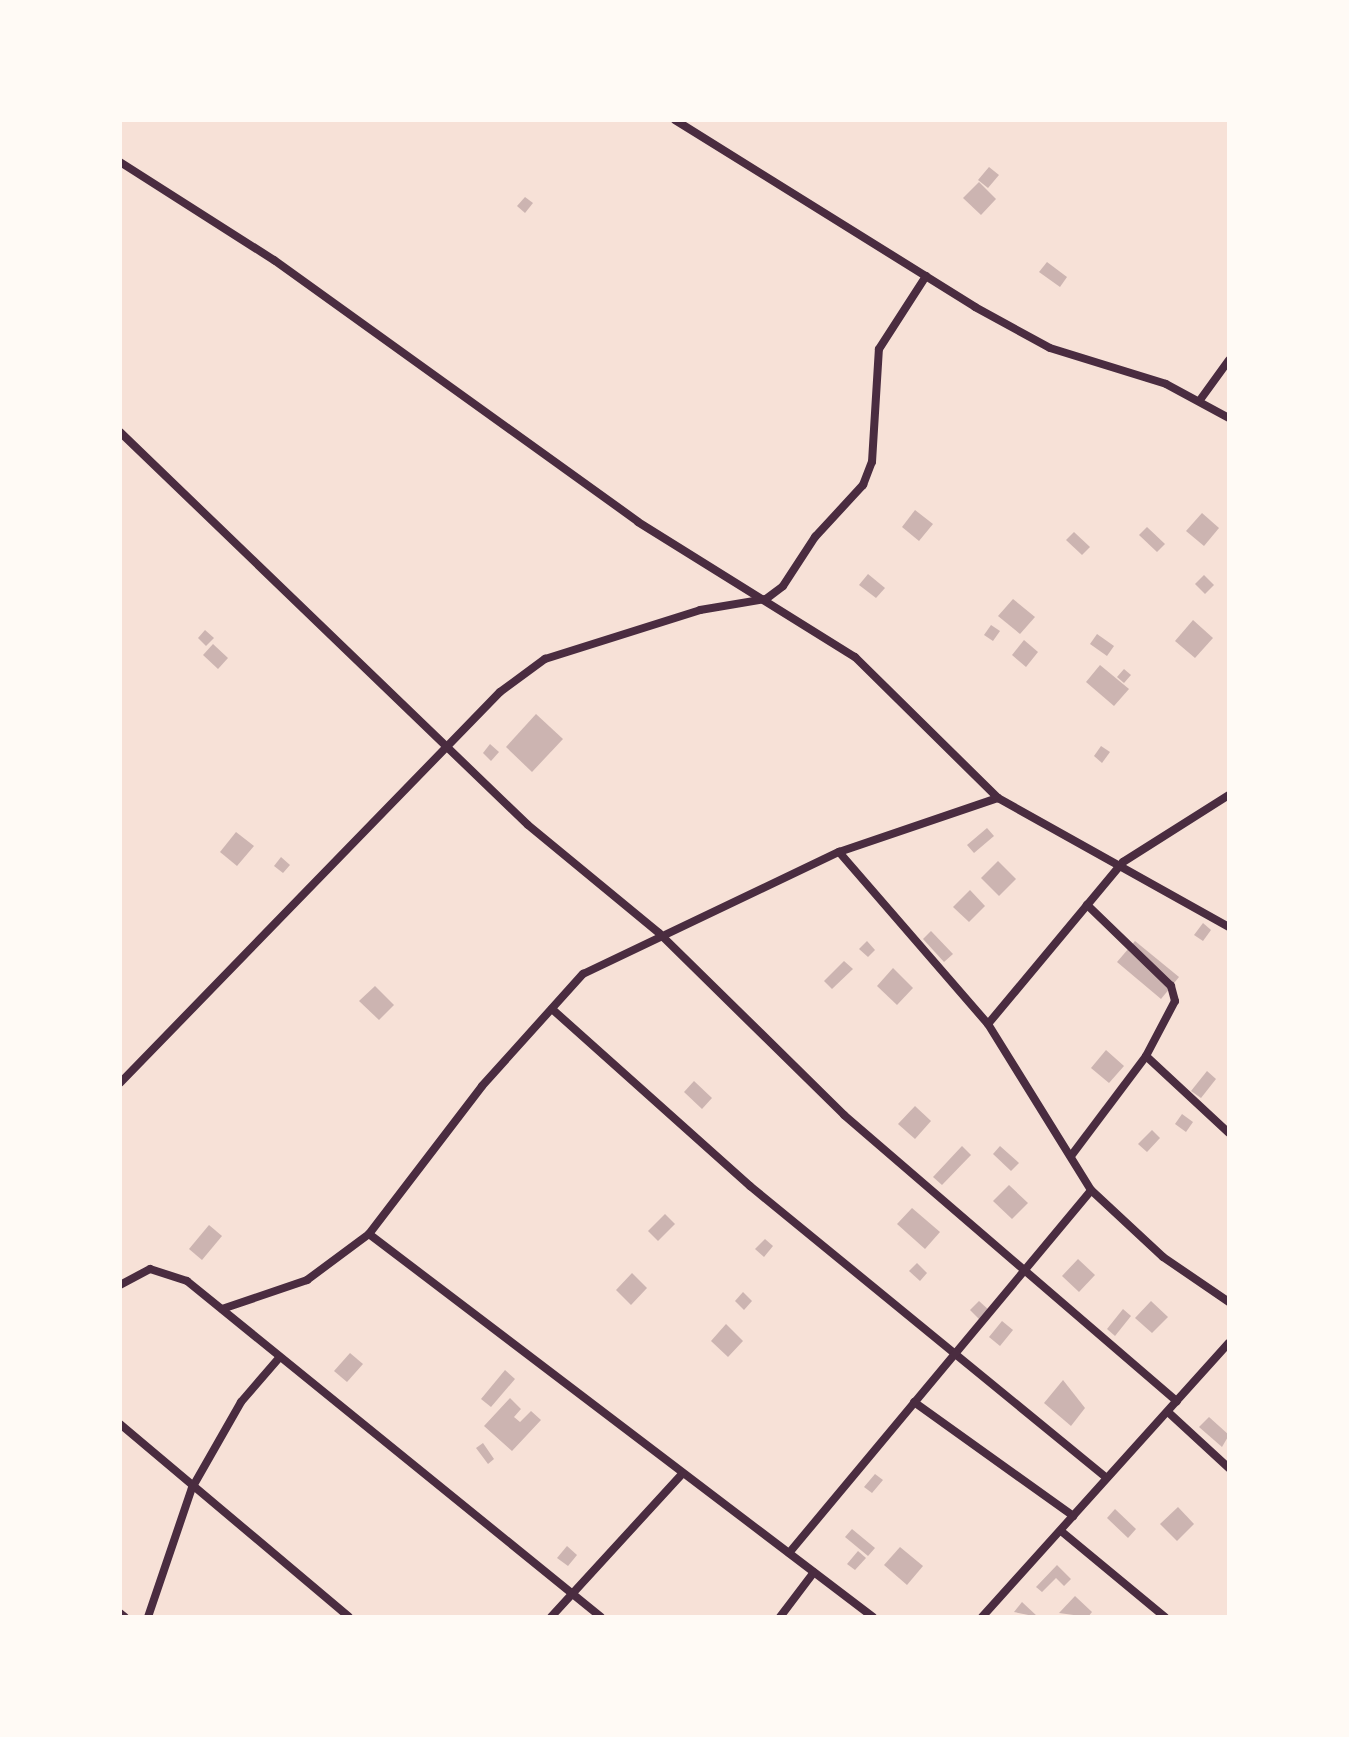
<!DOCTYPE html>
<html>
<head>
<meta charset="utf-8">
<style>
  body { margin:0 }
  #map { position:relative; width:1349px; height:1737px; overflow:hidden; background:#f7e1d7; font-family:"Fira Sans Condensed",sans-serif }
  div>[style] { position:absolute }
  .building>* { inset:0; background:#ccb4b1 }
  .minor>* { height:8px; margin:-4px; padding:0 4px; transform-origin:4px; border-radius:4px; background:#4a2c40 }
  span { translate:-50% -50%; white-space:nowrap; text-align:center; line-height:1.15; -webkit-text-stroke:6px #fffaf5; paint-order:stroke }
  .frame { position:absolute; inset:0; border:122px solid #fffaf5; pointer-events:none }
</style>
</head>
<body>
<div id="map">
  <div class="building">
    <div style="clip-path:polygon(989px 167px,999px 175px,988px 188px,978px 180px)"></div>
    <div style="clip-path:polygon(979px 182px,996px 199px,981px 215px,963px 198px)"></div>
    <div style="clip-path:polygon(525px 197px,533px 203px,525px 213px,517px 206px)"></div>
    <div style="clip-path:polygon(1047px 262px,1067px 277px,1060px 287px,1039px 272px)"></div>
    <div style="clip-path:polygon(915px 510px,933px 524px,919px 541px,902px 527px)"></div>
    <div style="clip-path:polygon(1202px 513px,1219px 528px,1204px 546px,1186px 531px)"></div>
    <div style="clip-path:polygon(1147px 527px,1165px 544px,1157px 552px,1139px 535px)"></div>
    <div style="clip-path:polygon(1074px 532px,1090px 547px,1082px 555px,1066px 540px)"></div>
    <div style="clip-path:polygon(868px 574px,885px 588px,876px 598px,859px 585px)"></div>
    <div style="clip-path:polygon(1204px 575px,1214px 585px,1205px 594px,1195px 584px)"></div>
    <div style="clip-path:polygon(1013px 599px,1035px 617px,1020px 634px,998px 616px)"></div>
    <div style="clip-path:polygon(1193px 620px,1213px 638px,1195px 658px,1175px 641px)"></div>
    <div style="clip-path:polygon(991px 625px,1000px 631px,993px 641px,984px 635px)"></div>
    <div style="clip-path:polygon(205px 630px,214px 638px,206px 646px,198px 638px)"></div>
    <div style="clip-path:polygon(1097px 634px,1114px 646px,1107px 656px,1090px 644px)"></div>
    <div style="clip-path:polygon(1024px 640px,1038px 652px,1026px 667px,1012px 655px)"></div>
    <div style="clip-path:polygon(213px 644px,228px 658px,218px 669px,203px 655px)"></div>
    <div style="clip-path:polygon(1100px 665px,1129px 689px,1114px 706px,1086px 682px)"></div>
    <div style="clip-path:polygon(1124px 669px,1131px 675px,1124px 683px,1117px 677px)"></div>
    <div style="clip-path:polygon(536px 714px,563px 739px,532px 772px,506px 747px)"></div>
    <div style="clip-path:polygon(490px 744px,499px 752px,491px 761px,483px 753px)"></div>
    <div style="clip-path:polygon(1101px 746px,1110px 752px,1102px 763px,1094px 756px)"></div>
    <div style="clip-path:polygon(987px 828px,994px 836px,974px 853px,967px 845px)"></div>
    <div style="clip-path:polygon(236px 832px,254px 846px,237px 866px,220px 852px)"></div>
    <div style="clip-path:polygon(281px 857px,290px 865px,283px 873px,274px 866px)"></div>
    <div style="clip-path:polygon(998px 861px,1016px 879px,999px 896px,981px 878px)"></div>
    <div style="clip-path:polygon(970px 890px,985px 906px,969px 922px,953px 907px)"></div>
    <div style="clip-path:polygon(1203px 923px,1211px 930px,1203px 941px,1194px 935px)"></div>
    <div style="clip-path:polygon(931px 931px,953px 954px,944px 962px,923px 939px)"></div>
    <div style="clip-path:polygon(867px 941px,875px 950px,868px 957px,859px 949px)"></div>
    <div style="clip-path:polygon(1135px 941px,1179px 977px,1161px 999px,1117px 962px)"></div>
    <div style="clip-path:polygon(844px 961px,853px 969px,832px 989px,824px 981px)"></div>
    <div style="clip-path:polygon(893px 968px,913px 988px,897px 1005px,877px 986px)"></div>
    <div style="clip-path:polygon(375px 986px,394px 1005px,379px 1020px,359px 1001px)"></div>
    <div style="clip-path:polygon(1106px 1050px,1124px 1066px,1109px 1083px,1091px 1068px)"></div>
    <div style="clip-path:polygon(1207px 1071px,1216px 1079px,1201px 1098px,1191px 1091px)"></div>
    <div style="clip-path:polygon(694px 1081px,712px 1098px,702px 1109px,684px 1092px)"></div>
    <div style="clip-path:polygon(915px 1106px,931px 1121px,915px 1139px,898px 1124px)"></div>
    <div style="clip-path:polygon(1182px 1114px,1193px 1122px,1186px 1132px,1175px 1124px)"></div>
    <div style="clip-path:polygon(1152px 1130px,1160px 1138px,1147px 1152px,1138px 1144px)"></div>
    <div style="clip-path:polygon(962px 1146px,971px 1155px,942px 1185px,933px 1177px)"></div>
    <div style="clip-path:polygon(1000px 1146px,1019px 1163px,1011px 1171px,993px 1154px)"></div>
    <div style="clip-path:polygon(1009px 1185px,1028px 1203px,1012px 1219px,993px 1201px)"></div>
    <div style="clip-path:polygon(912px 1208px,940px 1232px,925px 1249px,897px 1224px)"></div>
    <div style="clip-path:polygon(665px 1214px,675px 1224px,658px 1241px,648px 1231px)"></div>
    <div style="clip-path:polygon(209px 1225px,222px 1236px,202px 1260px,189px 1249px)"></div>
    <div style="clip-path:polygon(765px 1239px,773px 1246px,764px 1257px,755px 1249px)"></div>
    <div style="clip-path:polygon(1078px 1259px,1095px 1275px,1079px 1292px,1062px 1276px)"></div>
    <div style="clip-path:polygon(917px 1263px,927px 1273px,920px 1281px,909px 1271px)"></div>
    <div style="clip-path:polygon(632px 1273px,647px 1288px,631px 1305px,616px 1290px)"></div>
    <div style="clip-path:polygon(743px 1292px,752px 1301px,744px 1310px,735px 1301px)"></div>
    <div style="clip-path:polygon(979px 1301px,990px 1311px,980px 1320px,970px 1310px)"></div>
    <div style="clip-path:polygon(1151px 1301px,1168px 1317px,1152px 1333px,1135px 1318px)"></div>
    <div style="clip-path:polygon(1123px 1309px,1131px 1316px,1115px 1336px,1107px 1329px)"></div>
    <div style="clip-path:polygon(1002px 1321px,1013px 1330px,1000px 1346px,989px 1337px)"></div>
    <div style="clip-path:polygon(726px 1324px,743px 1341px,728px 1357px,711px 1341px)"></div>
    <div style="clip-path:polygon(350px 1353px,363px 1364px,347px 1382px,334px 1371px)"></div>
    <div style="clip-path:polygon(505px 1370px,515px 1379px,491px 1407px,481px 1399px)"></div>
    <div style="clip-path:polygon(1063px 1380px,1085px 1408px,1071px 1426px,1044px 1403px)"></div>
    <div style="clip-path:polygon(510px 1398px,521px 1409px,514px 1417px,520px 1422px,531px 1411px,541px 1420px,512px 1451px,484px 1426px)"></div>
    <div style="clip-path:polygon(1209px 1417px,1229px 1435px,1222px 1447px,1199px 1427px)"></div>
    <div style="clip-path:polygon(483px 1443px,494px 1459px,488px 1464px,476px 1448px)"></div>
    <div style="clip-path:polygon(875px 1474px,883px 1480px,872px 1493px,864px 1487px)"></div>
    <div style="clip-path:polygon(1178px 1507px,1194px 1524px,1177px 1541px,1160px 1524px)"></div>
    <div style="clip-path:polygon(1115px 1509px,1136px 1529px,1128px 1538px,1107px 1518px)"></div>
    <div style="clip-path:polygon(852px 1529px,875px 1548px,868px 1556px,845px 1537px)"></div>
    <div style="clip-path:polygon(567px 1546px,577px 1555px,568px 1566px,557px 1558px)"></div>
    <div style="clip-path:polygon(900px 1547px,923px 1566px,907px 1585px,884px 1565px)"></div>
    <div style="clip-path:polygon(858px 1551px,866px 1558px,855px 1570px,847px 1564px)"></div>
    <div style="clip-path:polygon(1057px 1565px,1071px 1579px,1064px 1586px,1056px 1578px,1042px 1592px,1036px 1587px)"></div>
    <div style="clip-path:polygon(1075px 1596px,1092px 1612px,1088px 1617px,1059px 1613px)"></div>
    <div style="clip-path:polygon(1022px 1602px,1038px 1617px,1014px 1612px)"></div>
  </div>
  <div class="minor">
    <div style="left:675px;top:120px;width:354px;rotate:31.9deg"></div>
    <div style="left:975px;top:307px;width:85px;rotate:28.7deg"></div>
    <div style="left:1050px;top:348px;width:121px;rotate:17.2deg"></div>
    <div style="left:1166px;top:384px;width:72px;rotate:28.4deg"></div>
    <div style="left:120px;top:162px;width:183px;rotate:32.5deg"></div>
    <div style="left:274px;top:260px;width:448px;rotate:35.7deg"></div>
    <div style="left:638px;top:522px;width:256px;rotate:31.9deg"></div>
    <div style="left:855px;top:657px;width:201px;rotate:44.6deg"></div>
    <div style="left:998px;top:798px;width:265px;rotate:29.2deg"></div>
    <div style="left:1200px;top:400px;width:49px;rotate:-54.1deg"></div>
    <div style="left:120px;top:432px;width:566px;rotate:43.93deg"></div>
    <div style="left:528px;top:825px;width:170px;rotate:39.5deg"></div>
    <div style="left:659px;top:933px;width:260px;rotate:44.5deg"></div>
    <div style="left:844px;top:1115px;width:439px;rotate:40.7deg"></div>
    <div style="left:839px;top:852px;width:228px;rotate:49.1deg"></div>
    <div style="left:988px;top:1024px;width:195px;rotate:58.2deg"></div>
    <div style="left:1091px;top:1190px;width:98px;rotate:42.9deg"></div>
    <div style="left:1163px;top:1257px;width:80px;rotate:34.3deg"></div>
    <div style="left:552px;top:1009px;width:266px;rotate:41.8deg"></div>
    <div style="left:750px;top:1186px;width:461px;rotate:39.3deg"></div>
    <div style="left:988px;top:1024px;width:211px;rotate:-50.2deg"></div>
    <div style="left:1123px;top:862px;width:125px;rotate:-32.3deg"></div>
    <div style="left:1146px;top:1056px;width:113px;rotate:42.9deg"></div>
    <div style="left:120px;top:1083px;width:545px;rotate:-45.82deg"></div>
    <div style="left:500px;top:692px;width:56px;rotate:-36.3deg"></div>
    <div style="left:545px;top:659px;width:163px;rotate:-17.5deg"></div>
    <div style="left:700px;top:610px;width:67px;rotate:-9.5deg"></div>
    <div style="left:766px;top:599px;width:21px;rotate:-37deg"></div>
    <div style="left:783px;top:586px;width:59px;rotate:-56.9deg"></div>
    <div style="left:815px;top:537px;width:71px;rotate:-47.3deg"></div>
    <div style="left:863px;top:485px;width:25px;rotate:-69deg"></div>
    <div style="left:872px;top:462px;width:113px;rotate:-86.5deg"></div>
    <div style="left:879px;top:349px;width:87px;rotate:-57.2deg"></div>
    <div style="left:1071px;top:1156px;width:125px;rotate:-53.1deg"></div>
    <div style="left:1146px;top:1056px;width:62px;rotate:-62.2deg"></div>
    <div style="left:1175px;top:1001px;width:16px;rotate:-105deg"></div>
    <div style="left:1171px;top:986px;width:117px;rotate:-136deg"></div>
    <div style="left:369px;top:1234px;width:633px;rotate:37.23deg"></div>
    <div style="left:120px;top:1285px;width:34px;rotate:-28deg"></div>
    <div style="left:150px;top:1269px;width:39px;rotate:18deg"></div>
    <div style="left:187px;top:1281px;width:533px;rotate:39.06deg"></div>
    <div style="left:222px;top:1309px;width:90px;rotate:-18.8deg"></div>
    <div style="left:307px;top:1280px;width:77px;rotate:-36.6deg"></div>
    <div style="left:369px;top:1234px;width:186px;rotate:-52.6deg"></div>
    <div style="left:482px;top:1086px;width:151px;rotate:-48deg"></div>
    <div style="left:583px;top:974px;width:284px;rotate:-25.5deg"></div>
    <div style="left:839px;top:852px;width:168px;rotate:-18.8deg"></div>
    <div style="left:914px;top:1402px;width:196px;rotate:35.6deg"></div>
    <div style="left:1168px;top:1412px;width:83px;rotate:42.6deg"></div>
    <div style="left:120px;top:1424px;width:299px;rotate:40.1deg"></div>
    <div style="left:1061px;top:1531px;width:135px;rotate:39.6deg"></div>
    <div style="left:789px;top:1553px;width:472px;rotate:-50.2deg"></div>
    <div style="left:120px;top:1613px;width:6px;rotate:39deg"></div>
    <div style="left:148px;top:1617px;width:136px;rotate:-71.2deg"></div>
    <div style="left:192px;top:1488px;width:99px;rotate:-60.3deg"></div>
    <div style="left:241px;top:1402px;width:58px;rotate:-49.2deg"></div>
    <div style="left:551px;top:1617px;width:195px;rotate:-47.5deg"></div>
    <div style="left:780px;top:1617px;width:56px;rotate:-52.9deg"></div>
    <div style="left:982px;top:1617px;width:369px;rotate:-48deg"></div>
  </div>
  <div class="frame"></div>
</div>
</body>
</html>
